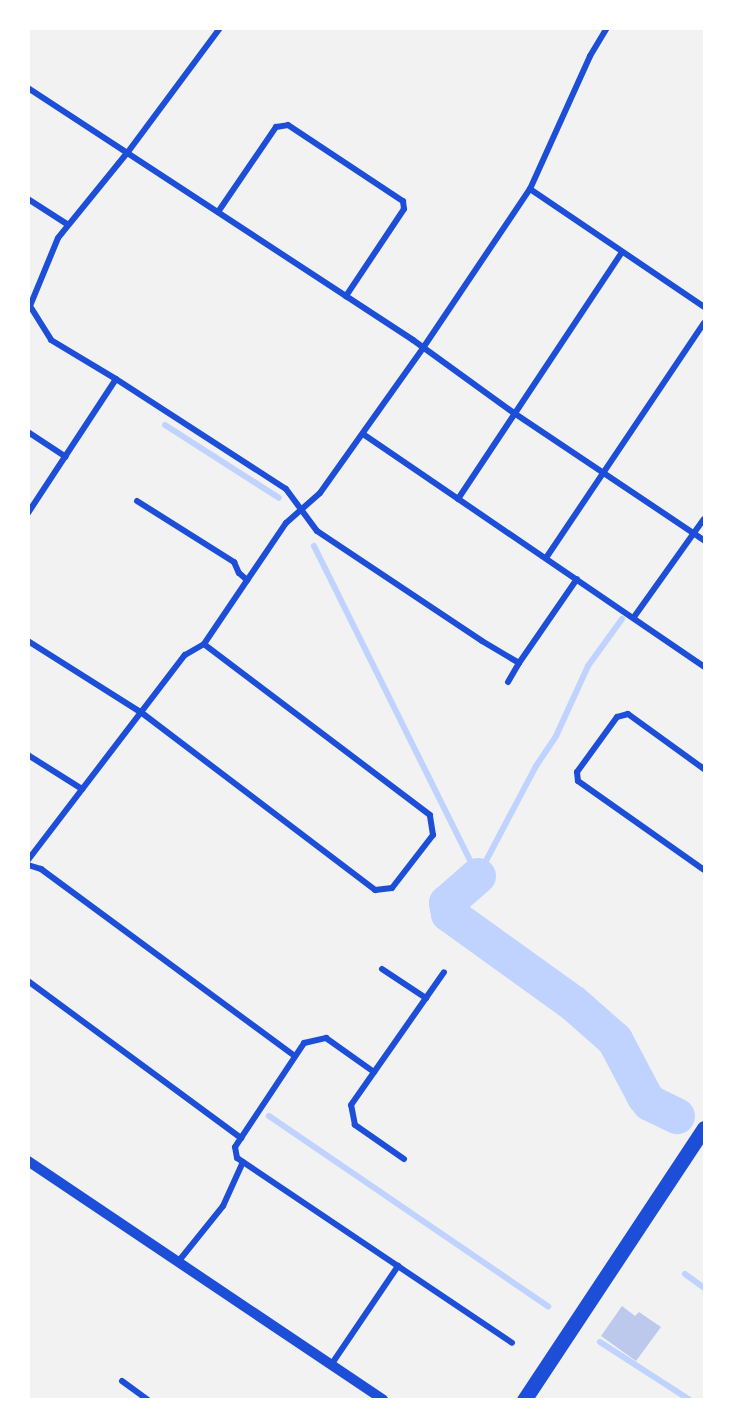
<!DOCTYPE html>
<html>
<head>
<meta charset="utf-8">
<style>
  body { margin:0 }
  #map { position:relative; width:733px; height:1428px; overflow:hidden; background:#f2f2f2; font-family:"Titillium Web",sans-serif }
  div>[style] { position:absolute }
  .stream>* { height:6px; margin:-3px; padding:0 3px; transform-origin:3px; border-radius:3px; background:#bfd3fe }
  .river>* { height:36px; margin:-18px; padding:0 18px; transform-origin:18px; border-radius:18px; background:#bfd3fe }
  .building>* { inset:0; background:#bdc9ec }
  .minor>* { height:6px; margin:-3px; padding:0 3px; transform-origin:3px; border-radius:3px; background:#1d4ed8 }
  .tertiary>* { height:10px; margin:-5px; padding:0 5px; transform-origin:5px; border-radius:5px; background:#1d4ed8 }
  .primary>* { height:15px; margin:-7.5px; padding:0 7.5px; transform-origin:7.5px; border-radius:7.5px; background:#1d4ed8 }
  span { translate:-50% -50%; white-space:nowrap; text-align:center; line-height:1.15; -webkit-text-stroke:6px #fff; paint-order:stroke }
  .frame { position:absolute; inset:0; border:30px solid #fff; pointer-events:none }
</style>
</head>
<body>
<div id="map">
  <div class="stream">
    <div style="left:165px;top:425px;width:135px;rotate:32.6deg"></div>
    <div style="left:314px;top:546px;width:369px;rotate:63.6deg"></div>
    <div style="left:478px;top:876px;width:124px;rotate:-62.2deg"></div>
    <div style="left:536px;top:766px;width:36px;rotate:-56deg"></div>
    <div style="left:556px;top:736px;width:77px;rotate:-65.4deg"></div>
    <div style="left:588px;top:666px;width:58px;rotate:-54.1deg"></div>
    <div style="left:269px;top:1116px;width:338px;rotate:34.3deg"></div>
    <div style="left:685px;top:1274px;width:24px;rotate:36deg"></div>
    <div style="left:600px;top:1342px;width:107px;rotate:32.8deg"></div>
  </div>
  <div class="river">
    <div style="left:478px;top:876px;width:41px;rotate:138.9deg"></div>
    <div style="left:447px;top:903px;width:11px;rotate:80deg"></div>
    <div style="left:449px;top:914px;width:153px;rotate:35.7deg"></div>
    <div style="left:573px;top:1003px;width:56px;rotate:41.4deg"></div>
    <div style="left:615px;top:1040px;width:64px;rotate:62.2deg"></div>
    <div style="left:645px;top:1097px;width:8px;rotate:50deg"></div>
    <div style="left:650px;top:1103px;width:30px;rotate:26deg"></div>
  </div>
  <div class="building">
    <div style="clip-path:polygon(622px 1306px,635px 1316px,639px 1312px,661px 1327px,636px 1361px,601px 1336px)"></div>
  </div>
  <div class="minor">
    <div style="left:220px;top:28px;width:156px;rotate:126.6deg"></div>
    <div style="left:127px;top:153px;width:109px;rotate:129.1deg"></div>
    <div style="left:58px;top:238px;width:74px;rotate:112.4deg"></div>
    <div style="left:30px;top:306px;width:40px;rotate:58deg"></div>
    <div style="left:51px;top:340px;width:76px;rotate:31deg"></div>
    <div style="left:116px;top:379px;width:202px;rotate:32.9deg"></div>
    <div style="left:286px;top:489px;width:52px;rotate:53.6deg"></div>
    <div style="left:317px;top:531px;width:198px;rotate:33.7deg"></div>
    <div style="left:482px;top:641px;width:43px;rotate:30.7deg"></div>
    <div style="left:519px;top:663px;width:102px;rotate:-55.4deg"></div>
    <div style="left:28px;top:88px;width:460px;rotate:33.2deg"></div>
    <div style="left:413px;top:340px;width:125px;rotate:35.9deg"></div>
    <div style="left:514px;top:413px;width:229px;rotate:33.8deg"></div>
    <div style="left:530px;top:189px;width:210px;rotate:34.1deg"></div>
    <div style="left:28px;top:199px;width:46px;rotate:32.7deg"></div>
    <div style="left:218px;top:212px;width:103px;rotate:-55.7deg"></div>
    <div style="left:276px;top:127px;width:12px;rotate:-9deg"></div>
    <div style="left:288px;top:125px;width:138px;rotate:33.5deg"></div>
    <div style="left:403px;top:201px;width:8px;rotate:83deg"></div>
    <div style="left:404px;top:209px;width:105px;rotate:123.7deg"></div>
    <div style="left:28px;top:432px;width:45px;rotate:33.3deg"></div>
    <div style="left:363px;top:434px;width:413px;rotate:34.3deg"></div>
    <div style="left:458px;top:499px;width:296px;rotate:-56.4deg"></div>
    <div style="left:137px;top:501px;width:115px;rotate:32.2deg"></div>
    <div style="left:234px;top:562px;width:12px;rotate:66deg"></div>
    <div style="left:239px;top:573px;width:11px;rotate:41deg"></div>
    <div style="left:28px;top:513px;width:160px;rotate:-56.7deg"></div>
    <div style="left:546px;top:558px;width:283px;rotate:-56.1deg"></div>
    <div style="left:634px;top:617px;width:120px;rotate:-54.5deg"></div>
    <div style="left:28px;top:641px;width:135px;rotate:32.3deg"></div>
    <div style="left:142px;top:713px;width:293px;rotate:37.2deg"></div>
    <div style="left:375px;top:890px;width:17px;rotate:-7deg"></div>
    <div style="left:392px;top:888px;width:67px;rotate:-52.3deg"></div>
    <div style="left:433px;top:835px;width:20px;rotate:-99deg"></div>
    <div style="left:430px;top:815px;width:283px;rotate:-142.9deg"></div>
    <div style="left:508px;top:682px;width:22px;rotate:-60deg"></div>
    <div style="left:28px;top:755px;width:64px;rotate:32.2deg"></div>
    <div style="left:704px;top:769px;width:94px;rotate:-144.1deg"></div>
    <div style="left:628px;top:714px;width:11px;rotate:165deg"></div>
    <div style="left:617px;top:717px;width:68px;rotate:126deg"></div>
    <div style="left:577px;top:772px;width:9px;rotate:84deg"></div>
    <div style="left:578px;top:781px;width:154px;rotate:35.2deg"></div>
    <div style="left:28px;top:860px;width:258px;rotate:-52.6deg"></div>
    <div style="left:185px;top:655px;width:22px;rotate:-30deg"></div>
    <div style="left:204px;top:644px;width:146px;rotate:-55.9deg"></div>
    <div style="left:286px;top:523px;width:45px;rotate:-41.4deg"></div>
    <div style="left:320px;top:493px;width:178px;rotate:-54.6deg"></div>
    <div style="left:423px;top:348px;width:192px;rotate:-56.1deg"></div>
    <div style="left:530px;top:189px;width:146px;rotate:-65.7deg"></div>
    <div style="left:590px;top:56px;width:33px;rotate:-59deg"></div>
    <div style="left:28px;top:865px;width:14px;rotate:17deg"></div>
    <div style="left:41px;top:869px;width:315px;rotate:36.4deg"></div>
    <div style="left:382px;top:969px;width:53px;rotate:33.4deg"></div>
    <div style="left:28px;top:981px;width:265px;rotate:36.4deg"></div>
    <div style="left:404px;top:1159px;width:60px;rotate:-145.2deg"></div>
    <div style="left:355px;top:1125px;width:20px;rotate:-101deg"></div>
    <div style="left:351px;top:1105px;width:162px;rotate:-55deg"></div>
    <div style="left:243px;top:1162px;width:324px;rotate:33.9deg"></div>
    <div style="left:178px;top:1262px;width:72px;rotate:-51.2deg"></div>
    <div style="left:223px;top:1206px;width:48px;rotate:-65.6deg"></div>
    <div style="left:243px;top:1162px;width:7px;rotate:-146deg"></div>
    <div style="left:237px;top:1158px;width:11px;rotate:-100deg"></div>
    <div style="left:235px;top:1147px;width:125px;rotate:-56.4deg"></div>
    <div style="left:304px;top:1043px;width:23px;rotate:-13deg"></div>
    <div style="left:326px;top:1038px;width:59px;rotate:35.3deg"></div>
    <div style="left:331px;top:1365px;width:120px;rotate:-55.9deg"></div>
    <div style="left:122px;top:1381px;width:32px;rotate:36deg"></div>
  </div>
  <div class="tertiary">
    <div style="left:28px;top:1161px;width:428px;rotate:33.9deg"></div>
  </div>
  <div class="primary">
    <div style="left:524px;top:1400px;width:326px;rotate:-56.5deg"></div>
  </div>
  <div class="frame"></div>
</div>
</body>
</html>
